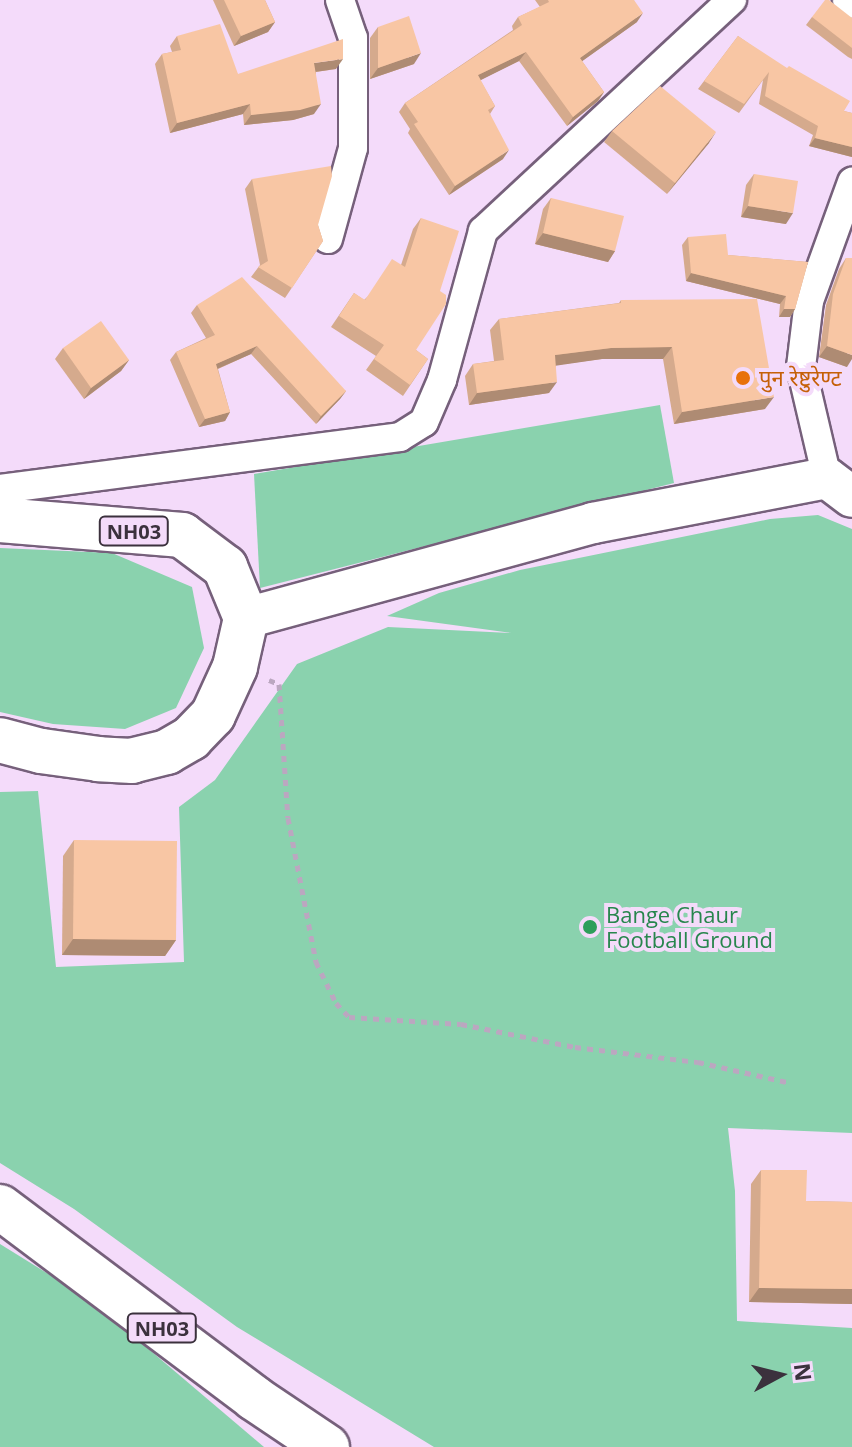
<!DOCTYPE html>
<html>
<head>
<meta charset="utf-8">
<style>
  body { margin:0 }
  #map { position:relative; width:852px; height:1447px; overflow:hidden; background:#f4dbfa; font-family:"Open Sans","Noto Sans Devanagari",sans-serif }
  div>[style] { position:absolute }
  .green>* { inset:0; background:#8ad2ae }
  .path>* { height:5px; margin-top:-2.5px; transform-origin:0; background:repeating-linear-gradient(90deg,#bba7c0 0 6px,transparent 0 12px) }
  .roads { filter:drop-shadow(2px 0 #76607b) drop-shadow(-2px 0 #76607b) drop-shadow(0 2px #76607b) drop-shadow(0 -2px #76607b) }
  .minor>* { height:28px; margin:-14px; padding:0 14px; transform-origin:14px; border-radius:14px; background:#fff }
  .secondary>* { height:40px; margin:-20px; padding:0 20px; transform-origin:20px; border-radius:20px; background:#fff }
  .primary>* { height:44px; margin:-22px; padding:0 22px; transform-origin:22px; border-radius:22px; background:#fff }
  .wall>* { inset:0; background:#d5aa8d }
  .shaded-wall>* { inset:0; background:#ae8b73 }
  .building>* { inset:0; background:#f8c6a4 }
  .dots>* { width:22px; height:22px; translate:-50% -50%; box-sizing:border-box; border:4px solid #f4dbfa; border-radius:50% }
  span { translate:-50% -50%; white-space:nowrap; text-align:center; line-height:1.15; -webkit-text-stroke:8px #f4dbfa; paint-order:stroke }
  .shield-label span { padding:2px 6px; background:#f4dbfa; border:2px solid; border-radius:6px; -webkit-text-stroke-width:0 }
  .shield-label { font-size:20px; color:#3b313d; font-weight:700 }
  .food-label { font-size:22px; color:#c56008 }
  .left { translate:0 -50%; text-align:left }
  .leisure-label { font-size:22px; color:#27864d }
  .north { position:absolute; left:740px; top:1335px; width:80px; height:80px; -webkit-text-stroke:6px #f4dbfa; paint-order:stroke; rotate:83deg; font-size:22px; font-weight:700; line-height:32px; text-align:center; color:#3b313d }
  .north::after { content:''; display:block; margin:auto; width:28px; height:36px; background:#3b313d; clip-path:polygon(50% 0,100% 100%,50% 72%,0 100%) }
</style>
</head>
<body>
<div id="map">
  <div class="green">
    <div style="clip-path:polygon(660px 405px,674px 483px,260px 588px,254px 474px)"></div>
    <div style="clip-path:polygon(818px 515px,852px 529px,852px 1133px,728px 1128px,735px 1191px,737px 1321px,852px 1328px,852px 1447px,434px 1447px,237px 1327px,74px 1209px,0 1163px,0 792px,38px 791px,56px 967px,184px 962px,179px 807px,215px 780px,297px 664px,388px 627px,512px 633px,387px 616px,439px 593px,520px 570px,770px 519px)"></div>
    <div style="clip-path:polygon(0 548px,112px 553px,192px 587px,204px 648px,176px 708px,125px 729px,53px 724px,0 712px)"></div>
    <div style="clip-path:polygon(0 1244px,92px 1301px,264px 1447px,0 1447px)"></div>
  </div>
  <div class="path">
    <div style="left:269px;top:680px;width:11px;rotate:22deg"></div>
    <div style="left:279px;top:684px;width:134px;rotate:86.2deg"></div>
    <div style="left:288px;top:818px;width:147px;rotate:79deg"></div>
    <div style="left:316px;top:962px;width:46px;rotate:64deg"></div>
    <div style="left:336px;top:1003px;width:19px;rotate:47deg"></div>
    <div style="left:349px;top:1017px;width:112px;rotate:3.6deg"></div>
    <div style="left:461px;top:1024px;width:116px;rotate:11.4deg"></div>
    <div style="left:575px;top:1047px;width:124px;rotate:7deg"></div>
    <div style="left:698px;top:1062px;width:91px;rotate:12.7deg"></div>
  </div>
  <div class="roads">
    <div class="minor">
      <div style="left:847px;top:0;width:6px;rotate:39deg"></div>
      <div style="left:328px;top:239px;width:94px;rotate:-74.6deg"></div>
      <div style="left:353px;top:148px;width:110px;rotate:-90deg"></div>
      <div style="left:353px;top:38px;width:40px;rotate:-108.9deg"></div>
      <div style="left:827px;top:478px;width:114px;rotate:-103.2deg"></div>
      <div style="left:801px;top:367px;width:66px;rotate:-83.1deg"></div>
      <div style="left:809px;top:301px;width:127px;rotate:-70.1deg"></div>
      <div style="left:0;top:489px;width:403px;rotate:-7.4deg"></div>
      <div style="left:400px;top:437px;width:28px;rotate:-32deg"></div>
      <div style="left:424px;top:422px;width:46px;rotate:-66.8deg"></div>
      <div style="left:442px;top:380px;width:155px;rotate:-74.6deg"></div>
      <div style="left:483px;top:231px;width:340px;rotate:-42.9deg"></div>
    </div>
    <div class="secondary">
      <div style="left:246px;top:618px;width:360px;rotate:-15.3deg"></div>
      <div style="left:593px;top:523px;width:238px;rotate:-10.9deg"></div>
      <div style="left:827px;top:478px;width:31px;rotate:37deg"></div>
    </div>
    <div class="primary">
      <div style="left:0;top:520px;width:183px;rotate:4.7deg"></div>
      <div style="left:182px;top:535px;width:54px;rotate:36.7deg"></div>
      <div style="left:225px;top:567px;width:55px;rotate:67.6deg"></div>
      <div style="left:246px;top:618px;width:50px;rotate:102.7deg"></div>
      <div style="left:235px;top:667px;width:53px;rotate:114.6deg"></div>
      <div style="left:213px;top:715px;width:32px;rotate:134deg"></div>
      <div style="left:191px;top:738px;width:28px;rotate:150deg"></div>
      <div style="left:167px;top:752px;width:36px;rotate:166deg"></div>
      <div style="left:132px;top:761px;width:33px;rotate:-177deg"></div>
      <div style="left:99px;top:759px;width:59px;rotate:-172.1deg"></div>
      <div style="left:41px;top:751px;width:42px;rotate:-165deg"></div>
      <div style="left:0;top:1207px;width:318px;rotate:36.9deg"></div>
      <div style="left:254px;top:1398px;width:88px;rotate:33.9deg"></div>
    </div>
  </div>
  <div class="wall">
    <div style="clip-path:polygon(213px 0,265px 0,275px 22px,268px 32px,234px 46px)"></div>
    <div style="clip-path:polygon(535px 0,634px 0,637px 22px,582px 61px,604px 92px,598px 101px,567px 126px,519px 61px,480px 80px,495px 106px,490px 114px,503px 159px,449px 195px,408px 133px,410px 129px,399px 112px,405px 103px,513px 30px,512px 26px,518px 17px,540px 7px)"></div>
    <div style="clip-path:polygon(812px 17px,852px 18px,852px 59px,848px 57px,806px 25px)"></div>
    <div style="clip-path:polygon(378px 27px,414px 64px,370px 79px,370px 38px)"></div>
    <div style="clip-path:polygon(177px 36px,238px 74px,336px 69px,316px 72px,314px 114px,293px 120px,244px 125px,243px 114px,170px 133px,155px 64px,162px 54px,172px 52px,170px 46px)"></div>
    <div style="clip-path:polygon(738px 36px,844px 111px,852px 113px,852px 157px,809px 146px,813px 135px,759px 104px,763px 80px,739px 113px,698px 89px)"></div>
    <div style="clip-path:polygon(612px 131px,709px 143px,667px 194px,604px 142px)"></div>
    <div style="clip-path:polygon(754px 174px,786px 224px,741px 217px,746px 185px)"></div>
    <div style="clip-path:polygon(252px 179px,318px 225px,323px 241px,285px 298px,251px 277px,260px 265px,245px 189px)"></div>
    <div style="clip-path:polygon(551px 198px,615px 251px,608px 262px,535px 244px,543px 209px)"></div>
    <div style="clip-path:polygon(421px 218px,416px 350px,428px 359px,403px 396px,366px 370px,376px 356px,331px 327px,354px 293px,364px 300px,401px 265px,413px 229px)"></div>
    <div style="clip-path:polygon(688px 237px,728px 255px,808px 262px,795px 309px,790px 317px,779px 317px,780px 304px,686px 281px,682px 245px)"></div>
    <div style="clip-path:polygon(846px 258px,847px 367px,819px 357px,826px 305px,839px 269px)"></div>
    <div style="clip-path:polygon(621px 300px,765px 409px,674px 424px,663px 359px,602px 359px,556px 365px,549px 393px,469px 405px,465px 376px,473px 364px,494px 361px,490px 330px,499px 319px,619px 303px)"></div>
    <div style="clip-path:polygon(197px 305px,346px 391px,340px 399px,316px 424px,251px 354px,218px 369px,230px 412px,225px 421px,199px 427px,170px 360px,176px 352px,206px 338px,191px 313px)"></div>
    <div style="clip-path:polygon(63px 348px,129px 360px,121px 371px,84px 399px,55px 359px)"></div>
    <div style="clip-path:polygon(74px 840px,176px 940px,165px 956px,62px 955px,63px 856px)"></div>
    <div style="clip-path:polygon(761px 1170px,806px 1201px,852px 1202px,852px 1304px,749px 1302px,751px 1184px)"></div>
  </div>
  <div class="shaded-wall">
    <div style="clip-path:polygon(643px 13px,637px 22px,574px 67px,580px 58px)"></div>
    <div style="clip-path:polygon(275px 22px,268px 32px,234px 46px,241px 36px)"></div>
    <div style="clip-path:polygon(526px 52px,519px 61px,471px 85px,478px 75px)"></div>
    <div style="clip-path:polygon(421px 53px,414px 64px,370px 79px,378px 68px)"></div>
    <div style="clip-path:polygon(343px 59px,336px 69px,307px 73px,314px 63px)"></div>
    <div style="clip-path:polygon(604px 92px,598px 101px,567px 126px,573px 117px)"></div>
    <div style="clip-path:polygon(250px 104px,243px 114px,170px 133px,177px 123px)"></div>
    <div style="clip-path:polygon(321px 104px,314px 114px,293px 120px,244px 125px,251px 115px)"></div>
    <div style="clip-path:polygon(716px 132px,709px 143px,667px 194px,675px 183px)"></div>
    <div style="clip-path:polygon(815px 138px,852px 147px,852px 157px,809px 146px)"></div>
    <div style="clip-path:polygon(509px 150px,503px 159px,449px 195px,455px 186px)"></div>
    <div style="clip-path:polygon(748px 206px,793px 213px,786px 224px,741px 217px)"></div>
    <div style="clip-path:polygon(543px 233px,615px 251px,608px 262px,535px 244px)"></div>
    <div style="clip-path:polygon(691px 273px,786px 296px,780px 304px,686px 281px)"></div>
    <div style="clip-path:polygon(784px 309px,795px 309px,790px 317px,779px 317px)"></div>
    <div style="clip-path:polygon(257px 346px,251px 354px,210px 372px,216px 364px)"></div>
    <div style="clip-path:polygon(827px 346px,852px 355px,852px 359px,847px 367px,819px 357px)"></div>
    <div style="clip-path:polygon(672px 347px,663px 359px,602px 359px,547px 367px,555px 355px,611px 348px)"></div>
    <div style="clip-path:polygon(129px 360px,121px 371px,84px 399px,91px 388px)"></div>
    <div style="clip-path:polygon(557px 382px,549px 393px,469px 405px,477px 393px)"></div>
    <div style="clip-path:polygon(346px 391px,340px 399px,316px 424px,321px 416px)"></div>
    <div style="clip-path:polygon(774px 397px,765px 409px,674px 424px,682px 412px)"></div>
    <div style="clip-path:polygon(230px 412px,225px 421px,199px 427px,205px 419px)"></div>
    <div style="clip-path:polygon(73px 939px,176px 940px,165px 956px,62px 955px)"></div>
    <div style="clip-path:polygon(759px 1288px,852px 1289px,852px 1304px,749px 1302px)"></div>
  </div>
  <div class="building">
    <div style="clip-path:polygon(224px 0,265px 0,275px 22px,241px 36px)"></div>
    <div style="clip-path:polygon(548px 0,634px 0,643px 13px,580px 58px,604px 92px,573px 117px,526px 52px,478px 75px,495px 106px,488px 110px,509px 150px,455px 186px,414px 124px,418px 122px,405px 103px,522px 25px,518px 17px,549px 2px)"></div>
    <div style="clip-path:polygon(825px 0,829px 0,852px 18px,852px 48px,812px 17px)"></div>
    <div style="clip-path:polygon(409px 16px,421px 53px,378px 68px,378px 27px)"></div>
    <div style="clip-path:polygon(220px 24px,238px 74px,343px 39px,343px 59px,314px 63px,321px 104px,300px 110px,251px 115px,250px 104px,177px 123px,162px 54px,181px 50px,177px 36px)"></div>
    <div style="clip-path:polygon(738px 36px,787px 68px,789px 66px,850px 101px,844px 111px,852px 113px,852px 147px,815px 138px,818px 126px,765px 96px,769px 72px,744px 104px,704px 81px)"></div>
    <div style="clip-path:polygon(660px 86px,716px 132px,675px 183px,612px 131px)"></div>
    <div style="clip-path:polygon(331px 166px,332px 176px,318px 225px,323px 241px,292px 288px,258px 267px,268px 261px,252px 179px)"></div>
    <div style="clip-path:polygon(754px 174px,798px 181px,793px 213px,748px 206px)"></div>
    <div style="clip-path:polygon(551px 198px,624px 216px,615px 251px,543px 233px)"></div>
    <div style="clip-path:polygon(421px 218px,459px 231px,440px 291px,446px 295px,446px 304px,416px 350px,428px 359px,410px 385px,374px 359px,384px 345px,339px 316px,354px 293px,365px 300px,392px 259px,405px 267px)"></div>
    <div style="clip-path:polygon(726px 234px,728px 255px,808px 262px,795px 309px,784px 309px,786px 296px,691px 273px,688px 237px)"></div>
    <div style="clip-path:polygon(846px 258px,852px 258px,852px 355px,827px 346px,833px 294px)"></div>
    <div style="clip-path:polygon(242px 277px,346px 391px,321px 416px,257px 346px,216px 364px,230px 412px,205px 419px,176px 352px,215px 335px,197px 305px)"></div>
    <div style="clip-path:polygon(757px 299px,774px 397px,682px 412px,672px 347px,611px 348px,555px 355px,557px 382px,477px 393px,473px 364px,504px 360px,499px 319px,621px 303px,621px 300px)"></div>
    <div style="clip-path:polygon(101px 321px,129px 360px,91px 388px,63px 348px)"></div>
    <div style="clip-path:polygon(74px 840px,177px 841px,176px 940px,73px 939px)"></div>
    <div style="clip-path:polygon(761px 1170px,807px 1170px,806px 1201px,852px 1202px,852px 1289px,759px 1288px)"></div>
  </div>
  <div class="dots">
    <div style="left:743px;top:378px;background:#e8710a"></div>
    <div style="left:590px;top:927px;background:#2e9e5b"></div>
  </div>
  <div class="shield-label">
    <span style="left:134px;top:531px">NH03</span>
    <span style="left:162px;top:1328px">NH03</span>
  </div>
  <div class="food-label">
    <span class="left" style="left:759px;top:378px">पुन रेष्टुरेण्ट</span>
  </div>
  <div class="leisure-label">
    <span class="left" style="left:606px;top:927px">Bange Chaur<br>Football Ground</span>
  </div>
  <div class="north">N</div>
</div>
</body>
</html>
